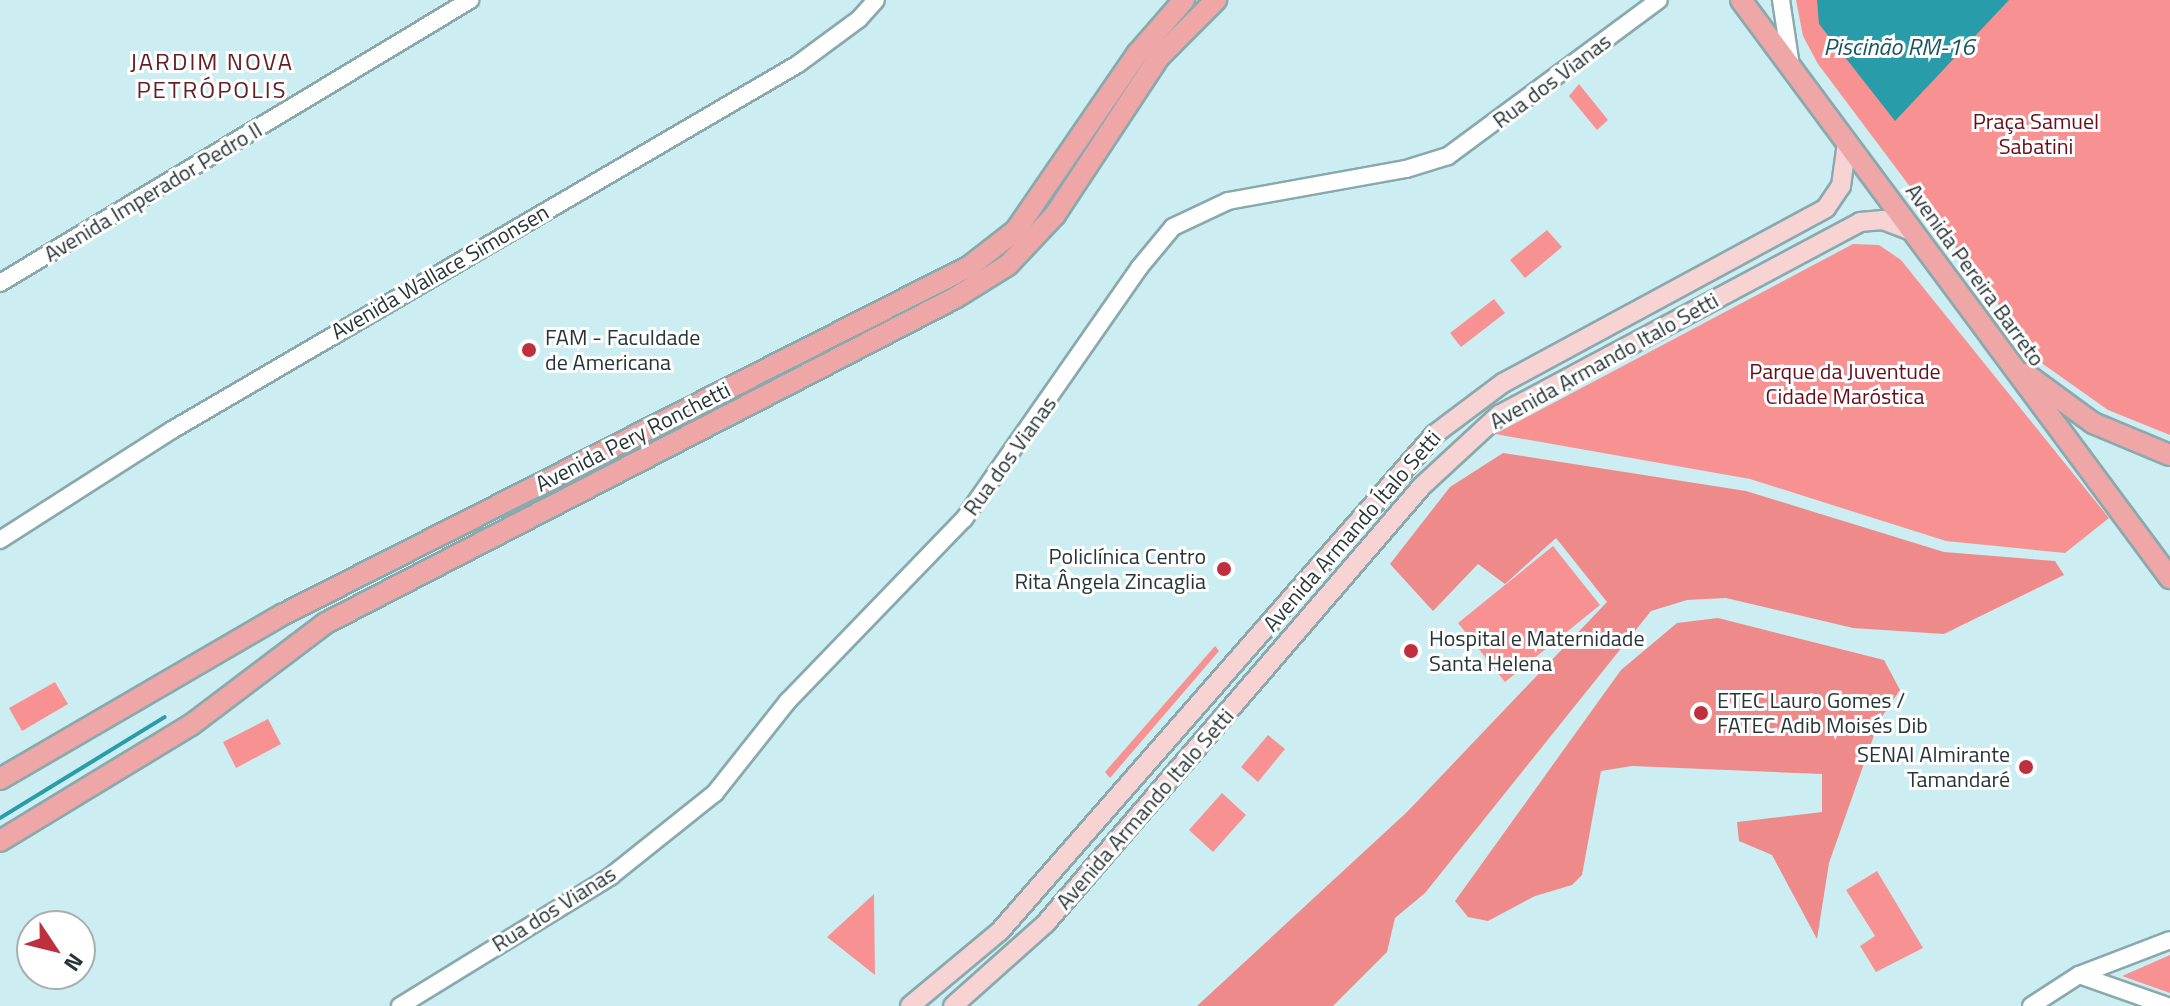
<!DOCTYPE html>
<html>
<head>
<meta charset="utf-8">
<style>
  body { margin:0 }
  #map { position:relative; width:2170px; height:1006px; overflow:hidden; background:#cceef2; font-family:"Titillium Web",sans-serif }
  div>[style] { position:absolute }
  .green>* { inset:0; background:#f89292 }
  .forest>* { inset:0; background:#ef8a8a }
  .water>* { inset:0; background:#289ca9 }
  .stream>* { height:4px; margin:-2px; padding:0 2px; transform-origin:2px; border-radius:2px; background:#289ca9 }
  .roads { filter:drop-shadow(2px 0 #89a9ad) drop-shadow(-2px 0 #89a9ad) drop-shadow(0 2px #89a9ad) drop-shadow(0 -2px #89a9ad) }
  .tertiary>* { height:16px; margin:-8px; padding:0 8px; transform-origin:8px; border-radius:8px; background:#fff }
  .secondary>* { height:18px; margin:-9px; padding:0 9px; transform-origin:9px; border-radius:9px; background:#f7d3d3 }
  .primary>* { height:20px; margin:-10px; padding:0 10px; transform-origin:10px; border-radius:10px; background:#eea6a7 }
  .dots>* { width:22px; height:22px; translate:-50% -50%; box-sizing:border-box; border:4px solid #fff; border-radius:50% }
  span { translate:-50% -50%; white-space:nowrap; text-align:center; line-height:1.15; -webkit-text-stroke:6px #fff; paint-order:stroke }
  .street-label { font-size:22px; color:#283537 }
  .park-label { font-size:22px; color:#680c19 }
  .poi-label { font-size:22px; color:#283537 }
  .left { translate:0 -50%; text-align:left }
  .right { translate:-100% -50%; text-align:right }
  .water-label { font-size:24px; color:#18555d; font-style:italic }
  .neighbourhood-label { font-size:24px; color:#652023; letter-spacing:2px }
  .north { position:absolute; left:16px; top:910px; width:80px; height:80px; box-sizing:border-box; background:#fff; border:2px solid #a9aeaf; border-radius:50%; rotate:125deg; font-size:22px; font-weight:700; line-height:32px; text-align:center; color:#283537 }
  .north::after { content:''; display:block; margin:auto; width:28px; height:36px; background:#bf2f3d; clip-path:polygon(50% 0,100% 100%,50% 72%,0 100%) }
</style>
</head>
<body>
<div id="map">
  <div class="green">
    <div style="clip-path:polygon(1796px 0,2170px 0,2170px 435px,2108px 410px,2043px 364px,1818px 64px,1803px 36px)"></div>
    <div style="clip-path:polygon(1579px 84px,1608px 120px,1597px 130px,1569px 96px)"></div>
    <div style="clip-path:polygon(1547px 230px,1562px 247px,1525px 278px,1510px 260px)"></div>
    <div style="clip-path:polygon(1853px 244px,1879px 245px,1901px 260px,2109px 518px,2065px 553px,1946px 541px,1750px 479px,1495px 434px)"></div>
    <div style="clip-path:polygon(1494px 299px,1505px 313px,1461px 347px,1450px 333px)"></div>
    <div style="clip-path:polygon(1553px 546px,1600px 605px,1505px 682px,1458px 623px)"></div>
    <div style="clip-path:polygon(1215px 646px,1219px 651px,1110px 778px,1105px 772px)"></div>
    <div style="clip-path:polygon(55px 682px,68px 704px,22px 731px,9px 708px)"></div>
    <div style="clip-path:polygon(268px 719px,281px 744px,236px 768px,223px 742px)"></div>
    <div style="clip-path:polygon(1268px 735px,1285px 749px,1258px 782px,1241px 767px)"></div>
    <div style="clip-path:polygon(1222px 793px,1246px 815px,1213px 852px,1189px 830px)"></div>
    <div style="clip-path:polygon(1877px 871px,1923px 948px,1876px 972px,1860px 946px,1875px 936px,1846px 890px)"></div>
    <div style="clip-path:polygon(874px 894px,875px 975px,827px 937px)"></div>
    <div style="clip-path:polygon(2170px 955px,2170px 993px,2122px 976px)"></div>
  </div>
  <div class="forest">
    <div style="clip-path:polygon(1503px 453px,1746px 491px,1944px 552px,2055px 561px,2064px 575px,1944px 634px,1853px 628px,1726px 598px,1687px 600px,1651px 611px,1425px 893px,1395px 918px,1387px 952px,1333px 1006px,1197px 1006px,1407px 812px,1607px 602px,1556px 538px,1505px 584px,1478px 564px,1433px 611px,1390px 564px,1450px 487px)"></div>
    <div style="clip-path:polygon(1718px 618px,1884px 660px,1900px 690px,1879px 721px,1829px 863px,1817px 939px,1772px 855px,1739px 841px,1737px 822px,1822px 812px,1822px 774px,1632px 766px,1601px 771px,1582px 875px,1572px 885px,1535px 896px,1488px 921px,1468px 917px,1455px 901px,1621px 670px,1677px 623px)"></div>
  </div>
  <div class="water">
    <div style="clip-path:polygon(1817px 0,2009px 0,1895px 121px,1819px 24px)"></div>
  </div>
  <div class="stream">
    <div style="left:0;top:818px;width:193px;rotate:-31.5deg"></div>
  </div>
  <div class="roads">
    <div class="tertiary">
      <div style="left:1781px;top:0;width:67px;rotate:81.4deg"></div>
      <div style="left:0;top:283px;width:549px;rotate:-31.05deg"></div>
      <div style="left:0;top:540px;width:204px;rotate:-32.6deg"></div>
      <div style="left:172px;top:430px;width:725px;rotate:-30.31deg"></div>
      <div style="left:798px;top:64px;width:76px;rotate:-36.4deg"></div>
      <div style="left:859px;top:19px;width:25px;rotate:-48deg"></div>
      <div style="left:2079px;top:975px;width:93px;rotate:19.4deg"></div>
      <div style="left:400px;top:1006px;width:248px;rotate:-31.6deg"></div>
      <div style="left:611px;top:876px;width:133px;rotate:-38.6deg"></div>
      <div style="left:715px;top:793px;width:117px;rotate:-51.6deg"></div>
      <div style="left:788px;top:701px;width:253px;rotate:-46deg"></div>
      <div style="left:964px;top:519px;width:306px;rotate:-55.1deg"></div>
      <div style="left:1139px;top:268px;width:53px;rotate:-50.3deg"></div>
      <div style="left:1173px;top:227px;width:61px;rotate:-25.3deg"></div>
      <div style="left:1228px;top:201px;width:181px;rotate:-10.2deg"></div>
      <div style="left:1406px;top:169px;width:44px;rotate:-17.2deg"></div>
      <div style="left:1448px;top:156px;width:262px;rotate:-36.5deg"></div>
      <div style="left:2031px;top:1006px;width:57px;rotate:-32.9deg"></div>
      <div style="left:2079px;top:975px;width:97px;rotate:-21deg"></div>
    </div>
    <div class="secondary">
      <div style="left:910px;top:1006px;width:117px;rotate:-39.8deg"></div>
      <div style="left:1000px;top:931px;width:660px;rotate:-48.81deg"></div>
      <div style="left:1435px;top:434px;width:85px;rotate:-36.9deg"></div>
      <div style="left:1503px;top:383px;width:367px;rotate:-28.4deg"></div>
      <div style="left:1826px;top:208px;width:27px;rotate:-56deg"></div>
      <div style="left:1841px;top:186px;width:43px;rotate:-82.1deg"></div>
      <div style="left:953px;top:1006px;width:125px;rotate:-41.7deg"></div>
      <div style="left:1046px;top:923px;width:576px;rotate:-49.29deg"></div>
      <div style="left:1422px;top:486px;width:105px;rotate:-42.7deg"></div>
      <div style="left:1499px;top:415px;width:409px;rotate:-28.1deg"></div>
      <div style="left:1860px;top:222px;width:23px;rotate:-5deg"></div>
      <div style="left:1883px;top:220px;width:33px;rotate:21deg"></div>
    </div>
    <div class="primary">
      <div style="left:1741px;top:0;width:720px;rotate:53.42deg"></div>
      <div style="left:2026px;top:374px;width:83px;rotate:36.2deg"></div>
      <div style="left:2093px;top:423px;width:83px;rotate:22.6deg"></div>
      <div style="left:0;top:779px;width:328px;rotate:-30.2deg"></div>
      <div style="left:284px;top:614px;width:769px;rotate:-26.9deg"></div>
      <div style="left:970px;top:266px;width:58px;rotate:-38deg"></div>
      <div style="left:1016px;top:230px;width:214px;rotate:-55.5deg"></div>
      <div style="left:1137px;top:54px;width:72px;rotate:-49deg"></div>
      <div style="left:0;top:841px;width:223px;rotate:-31.3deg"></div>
      <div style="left:191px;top:725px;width:169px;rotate:-37.1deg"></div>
      <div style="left:326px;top:623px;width:708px;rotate:-27.33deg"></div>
      <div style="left:955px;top:298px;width:62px;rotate:-31.9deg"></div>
      <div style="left:1008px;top:265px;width:69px;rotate:-46.8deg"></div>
      <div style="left:1055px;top:215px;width:189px;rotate:-56.6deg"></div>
      <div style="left:1159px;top:57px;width:81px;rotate:-45deg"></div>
    </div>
  </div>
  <div class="dots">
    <div style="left:529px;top:350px;background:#bf2f3d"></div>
    <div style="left:1224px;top:569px;background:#bf2f3d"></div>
    <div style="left:1411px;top:651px;background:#bf2f3d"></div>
    <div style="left:1701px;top:713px;background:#bf2f3d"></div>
    <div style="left:2026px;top:767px;background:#bf2f3d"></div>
  </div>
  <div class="street-label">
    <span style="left:1552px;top:81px;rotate:-37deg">Rua dos Vianas</span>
    <span style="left:153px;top:192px;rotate:-31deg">Avenida Imperador Pedro II</span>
    <span style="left:440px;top:272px;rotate:-30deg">Avenida Wallace Simonsen</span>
    <span style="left:1975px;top:275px;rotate:54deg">Avenida Pereira Barreto</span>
    <span style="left:1604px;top:361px;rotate:-29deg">Avenida Armando Italo Setti</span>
    <span style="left:633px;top:437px;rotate:-27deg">Avenida Pery Ronchetti</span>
    <span style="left:1010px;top:456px;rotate:-54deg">Rua dos Vianas</span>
    <span style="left:1352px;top:531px;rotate:-49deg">Avenida Armando Ítalo Setti</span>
    <span style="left:1145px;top:809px;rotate:-49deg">Avenida Armando Italo Setti</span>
    <span style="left:554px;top:909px;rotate:-32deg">Rua dos Vianas</span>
  </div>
  <div class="park-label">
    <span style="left:2036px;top:134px">Praça Samuel<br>Sabatini</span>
    <span style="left:1845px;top:384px">Parque da Juventude<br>Cidade Maróstica</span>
  </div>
  <div class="poi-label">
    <span class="left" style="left:545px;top:350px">FAM - Faculdade<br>de Americana</span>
    <span class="right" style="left:1206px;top:569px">Policlínica Centro<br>Rita Ângela Zincaglia</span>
    <span class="left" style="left:1429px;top:651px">Hospital e Maternidade<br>Santa Helena</span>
    <span class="left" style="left:1717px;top:713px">ETEC Lauro Gomes /<br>FATEC Adib Moisés Dib</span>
    <span class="right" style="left:2010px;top:767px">SENAI Almirante<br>Tamandaré</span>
  </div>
  <div class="water-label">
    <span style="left:1899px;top:47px">Piscinão RM-16</span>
  </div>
  <div class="neighbourhood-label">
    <span style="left:212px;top:76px">JARDIM NOVA<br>PETRÓPOLIS</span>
  </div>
  <div class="north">N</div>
</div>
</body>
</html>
